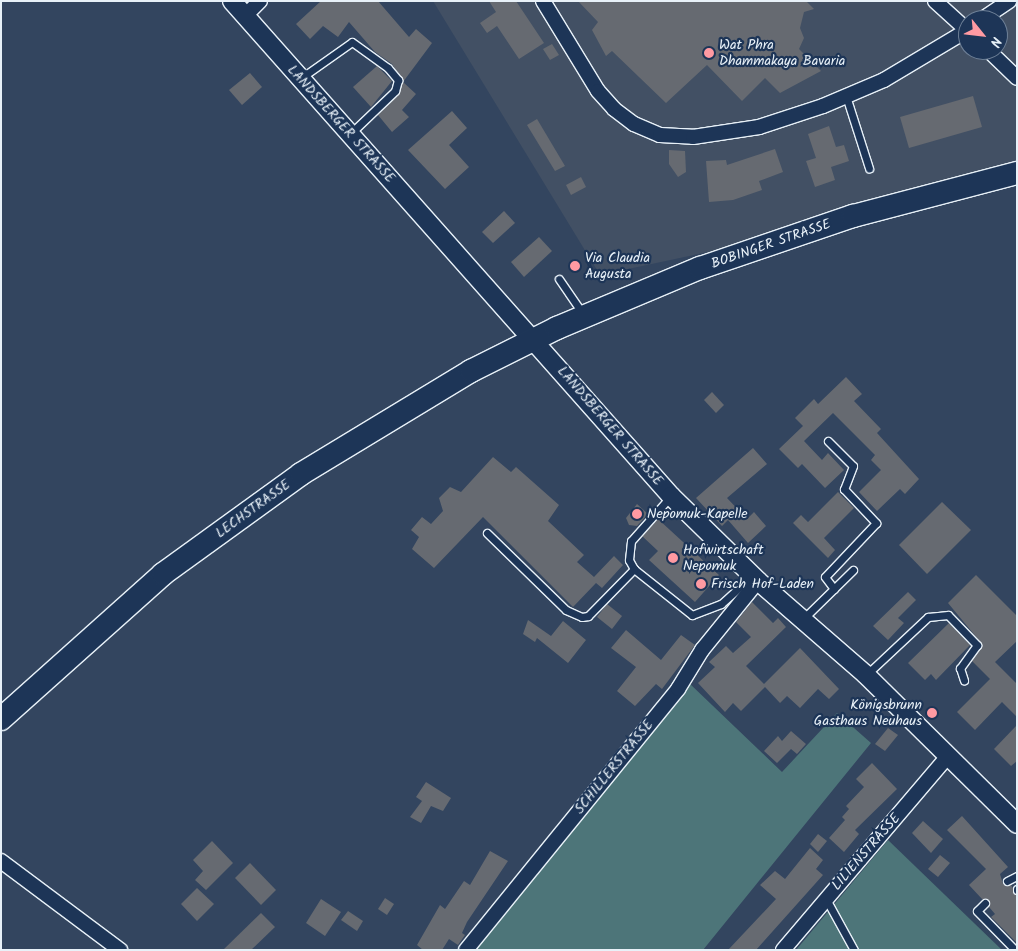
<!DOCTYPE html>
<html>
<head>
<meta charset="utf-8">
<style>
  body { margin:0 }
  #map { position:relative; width:1018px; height:951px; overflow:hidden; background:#33455f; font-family:Kalam,sans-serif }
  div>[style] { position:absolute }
  .built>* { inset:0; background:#425064 }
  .green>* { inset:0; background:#4d7579 }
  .building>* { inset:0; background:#666a71 }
  .roads { filter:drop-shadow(1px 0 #e8f1f8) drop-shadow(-1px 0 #e8f1f8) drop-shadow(0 1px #e8f1f8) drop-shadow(0 -1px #e8f1f8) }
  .service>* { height:7px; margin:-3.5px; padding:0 3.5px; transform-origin:3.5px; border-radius:3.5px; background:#1d3557 }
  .minor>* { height:14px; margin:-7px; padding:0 7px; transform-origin:7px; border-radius:7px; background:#1d3557 }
  .tertiary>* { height:18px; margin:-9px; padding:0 9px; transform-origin:9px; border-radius:9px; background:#1d3557 }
  .primary>* { height:22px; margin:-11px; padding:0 11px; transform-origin:11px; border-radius:11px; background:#1d3557 }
  .dots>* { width:14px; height:14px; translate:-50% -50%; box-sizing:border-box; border:2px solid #1d3557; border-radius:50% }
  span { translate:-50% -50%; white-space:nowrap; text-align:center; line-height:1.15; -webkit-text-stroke:4.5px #1d3557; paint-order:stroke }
  .poi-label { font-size:14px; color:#e8f1f8 }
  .left { translate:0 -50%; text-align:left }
  .right { translate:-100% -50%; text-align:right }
  .street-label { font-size:14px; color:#e8f1f8 }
  .frame { position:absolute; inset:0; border:2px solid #e8f1f8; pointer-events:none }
  .north { position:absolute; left:958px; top:10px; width:50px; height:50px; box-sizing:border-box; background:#1d3557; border:1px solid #6e8097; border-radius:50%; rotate:119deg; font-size:14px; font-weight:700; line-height:20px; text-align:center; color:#e8f1f8 }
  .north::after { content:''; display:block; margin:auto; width:18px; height:22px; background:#ff9aa2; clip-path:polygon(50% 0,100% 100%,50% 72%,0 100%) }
</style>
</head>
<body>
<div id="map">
  <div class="built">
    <div style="clip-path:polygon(evenodd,433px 1px,1017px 1px,1017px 163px,722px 249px,600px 275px,433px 1px,968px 20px,998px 20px,998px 50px,968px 50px,968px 20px)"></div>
  </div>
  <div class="green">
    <div style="clip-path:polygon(689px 683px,782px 772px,837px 713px,871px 743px,703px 950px,470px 950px)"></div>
    <div style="clip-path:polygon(888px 840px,1002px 950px,796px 950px)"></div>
  </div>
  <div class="building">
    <div style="clip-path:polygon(321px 1px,378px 1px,409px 37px,416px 29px,432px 43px,403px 82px,392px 64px,375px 52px,349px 22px,338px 37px,323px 26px,310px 39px,296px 24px)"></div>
    <div style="clip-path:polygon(489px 1px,516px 1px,544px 43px,519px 59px,497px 26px,487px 33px,480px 23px,496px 12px)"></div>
    <div style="clip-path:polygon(578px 1px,806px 1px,814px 9px,804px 12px,800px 28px,804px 38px,799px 49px,821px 71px,780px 93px,765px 78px,742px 101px,707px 65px,666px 103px,612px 51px,606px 56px,592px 30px,598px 22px)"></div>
    <div style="clip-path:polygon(552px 44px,559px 55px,550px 60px,543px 49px)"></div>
    <div style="clip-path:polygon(377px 66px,392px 81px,371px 107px,353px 87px)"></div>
    <div style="clip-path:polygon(250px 73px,262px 87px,242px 105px,229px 90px)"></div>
    <div style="clip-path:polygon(403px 82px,416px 94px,402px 110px,409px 117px,392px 132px,378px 115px,399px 94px)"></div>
    <div style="clip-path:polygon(973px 96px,982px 127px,909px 148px,900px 117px)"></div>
    <div style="clip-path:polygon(452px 111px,467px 128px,449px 145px,469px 167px,445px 189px,408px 150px)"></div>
    <div style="clip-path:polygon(537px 119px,565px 166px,555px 171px,527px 125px)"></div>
    <div style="clip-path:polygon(829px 126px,836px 147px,844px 145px,849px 161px,831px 167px,835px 180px,815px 187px,806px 161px,816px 158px,808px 134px)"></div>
    <div style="clip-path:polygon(775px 149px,783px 172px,759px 181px,762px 190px,733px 200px,709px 202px,706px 161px,726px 160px,727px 165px)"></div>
    <div style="clip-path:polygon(669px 150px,685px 151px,686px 172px,678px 177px,669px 164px)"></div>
    <div style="clip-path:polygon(581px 177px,586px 187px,571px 195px,566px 185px)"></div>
    <div style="clip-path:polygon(504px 211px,515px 223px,493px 243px,482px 232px)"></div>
    <div style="clip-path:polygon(539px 237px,552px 251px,524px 277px,511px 262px)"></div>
    <div style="clip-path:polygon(846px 377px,862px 394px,854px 401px,881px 429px,877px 433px,919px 479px,905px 494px,900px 489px,877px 511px,859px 492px,881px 470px,871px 460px,875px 455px,833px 413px,804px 441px,822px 460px,828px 453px,844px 470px,825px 488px,802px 464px,798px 468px,779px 449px,803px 426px,795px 418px,814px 399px,818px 404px)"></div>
    <div style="clip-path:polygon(712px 392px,724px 405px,716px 413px,704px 400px)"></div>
    <div style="clip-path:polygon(753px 448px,767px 464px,727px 498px,747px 519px,754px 512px,766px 526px,748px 543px,728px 520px,722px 526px,696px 498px)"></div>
    <div style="clip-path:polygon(493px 457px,511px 472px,516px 467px,559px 505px,548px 521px,584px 555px,577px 562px,594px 577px,614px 556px,623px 565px,602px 588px,596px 583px,573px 607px,483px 517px,434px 568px,412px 549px,419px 537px,411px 530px,422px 517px,431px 524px,443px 511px,439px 498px,450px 487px,461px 492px)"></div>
    <div style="clip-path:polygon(838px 492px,854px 508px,824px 538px,835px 550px,828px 558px,793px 523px,801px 515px,808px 522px)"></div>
    <div style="clip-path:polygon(942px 502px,971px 530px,927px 574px,899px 545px)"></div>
    <div style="clip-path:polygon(637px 504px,648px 514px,637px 526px,629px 525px,626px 518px)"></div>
    <div style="clip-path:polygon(658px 519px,719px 575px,695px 602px,649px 560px,658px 551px,642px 536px)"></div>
    <div style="clip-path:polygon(976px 575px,1017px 616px,1017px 641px,995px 662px,1017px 684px,1017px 717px,1002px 702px,975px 730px,957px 712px,990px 679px,972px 661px,982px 644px,948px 603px)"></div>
    <div style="clip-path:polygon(908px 592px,916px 600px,898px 618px,904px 623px,888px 640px,873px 626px)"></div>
    <div style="clip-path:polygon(752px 602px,773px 623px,778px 618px,786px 627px,746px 666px,764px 684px,800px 648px,839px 689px,829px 699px,818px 689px,800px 708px,787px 696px,780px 703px,765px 687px,741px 711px,733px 703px,725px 712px,698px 683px,715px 667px,709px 662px,726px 646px,733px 653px,751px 637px,736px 622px)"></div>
    <div style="clip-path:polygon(607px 604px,622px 616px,612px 629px,597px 617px)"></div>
    <div style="clip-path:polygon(528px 620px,551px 636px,563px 621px,586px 640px,568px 663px,537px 638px,535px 642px,523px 634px)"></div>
    <div style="clip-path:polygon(949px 623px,970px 645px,936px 680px,931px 674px,925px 680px,908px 663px)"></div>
    <div style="clip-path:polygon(626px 630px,661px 660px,681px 635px,695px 645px,662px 689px,656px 684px,635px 706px,617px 691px,636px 667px,611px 648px)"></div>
    <div style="clip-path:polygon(1017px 725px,1017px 761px,1011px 766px,994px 749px)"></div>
    <div style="clip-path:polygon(888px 728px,898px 735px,885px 751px,875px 744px)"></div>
    <div style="clip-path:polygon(791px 731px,806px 744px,797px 754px,791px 749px,777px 763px,764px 751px,778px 736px,782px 741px)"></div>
    <div style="clip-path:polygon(872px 763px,897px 789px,855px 830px,859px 834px,844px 852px,829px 838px,845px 820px,842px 817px,849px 809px,846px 806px,864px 787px,856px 779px)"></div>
    <div style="clip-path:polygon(426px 782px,451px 798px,443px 811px,431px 806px,421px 823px,410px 817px,422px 801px,416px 797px)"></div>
    <div style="clip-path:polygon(962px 816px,1008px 867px,1000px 874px,1003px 884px,1011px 885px,1017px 895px,1017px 943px,991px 917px,995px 914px,989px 907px,989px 900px,982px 899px,969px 885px,986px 869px,947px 830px)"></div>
    <div style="clip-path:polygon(923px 821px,943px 839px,931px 853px,912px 833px)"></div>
    <div style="clip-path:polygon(818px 834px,827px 841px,818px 852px,810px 844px)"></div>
    <div style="clip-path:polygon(212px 841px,233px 863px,206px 890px,195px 880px,203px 871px,193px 860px)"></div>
    <div style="clip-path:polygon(810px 848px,823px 860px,816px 869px,823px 875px,756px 950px,728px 950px,776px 899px,760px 885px,775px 871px,785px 879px)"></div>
    <div style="clip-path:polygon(490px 851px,508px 861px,467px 922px,462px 933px,465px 935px,458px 945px,449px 939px,442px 950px,423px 950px,417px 945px,440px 905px,445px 909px,464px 881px,470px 885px)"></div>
    <div style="clip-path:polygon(940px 855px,950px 863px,938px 877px,928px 869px)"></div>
    <div style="clip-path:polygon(250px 863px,276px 890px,261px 905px,235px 878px)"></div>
    <div style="clip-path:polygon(197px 888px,214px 904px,197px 921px,181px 904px)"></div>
    <div style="clip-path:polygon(385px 898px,394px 904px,387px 915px,378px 909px)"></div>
    <div style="clip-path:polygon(321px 899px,341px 912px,325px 936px,306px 923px)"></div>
    <div style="clip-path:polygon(348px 911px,363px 921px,357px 931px,341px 920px)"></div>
    <div style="clip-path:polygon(261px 913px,275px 927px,251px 950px,223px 950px)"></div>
  </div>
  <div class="roads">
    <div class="service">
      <div style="left:301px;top:78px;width:62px;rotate:-35.2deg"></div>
      <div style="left:352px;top:42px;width:44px;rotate:35.8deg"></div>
      <div style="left:388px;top:68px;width:16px;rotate:50deg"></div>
      <div style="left:398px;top:80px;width:11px;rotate:105deg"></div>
      <div style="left:395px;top:91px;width:61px;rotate:136.3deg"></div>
      <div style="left:846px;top:96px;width:76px;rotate:72.3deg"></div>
      <div style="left:559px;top:279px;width:42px;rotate:55.6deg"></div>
      <div style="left:828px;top:441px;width:35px;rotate:45deg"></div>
      <div style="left:853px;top:466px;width:25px;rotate:111deg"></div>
      <div style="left:844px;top:489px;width:47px;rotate:46.7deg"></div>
      <div style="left:876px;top:523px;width:74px;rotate:133.4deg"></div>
      <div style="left:825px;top:577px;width:15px;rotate:53deg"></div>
      <div style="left:671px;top:496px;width:60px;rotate:131.6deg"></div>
      <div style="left:631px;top:541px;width:19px;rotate:96deg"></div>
      <div style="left:629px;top:560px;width:10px;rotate:61deg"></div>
      <div style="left:634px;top:569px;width:74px;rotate:38.4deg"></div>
      <div style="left:692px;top:615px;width:31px;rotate:-21deg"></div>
      <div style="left:721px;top:604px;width:42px;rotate:-42.1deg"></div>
      <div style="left:487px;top:533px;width:110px;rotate:44.3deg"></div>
      <div style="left:566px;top:610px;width:17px;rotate:24deg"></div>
      <div style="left:582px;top:617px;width:6px;rotate:-9deg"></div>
      <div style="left:588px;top:616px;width:66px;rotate:-45.6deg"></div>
      <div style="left:803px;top:619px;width:70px;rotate:-44.4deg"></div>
      <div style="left:866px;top:675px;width:85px;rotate:-43.1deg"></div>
      <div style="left:928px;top:617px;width:20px;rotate:-6deg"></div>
      <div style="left:948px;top:615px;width:42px;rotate:46deg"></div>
      <div style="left:977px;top:645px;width:29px;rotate:126deg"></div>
      <div style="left:960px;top:668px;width:13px;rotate:72deg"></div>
      <div style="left:1007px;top:881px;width:11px;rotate:-27deg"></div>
      <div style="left:1017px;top:889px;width:1px;rotate:90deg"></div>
      <div style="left:826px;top:899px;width:58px;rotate:61.2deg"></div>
      <div style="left:985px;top:903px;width:11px;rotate:135deg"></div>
      <div style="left:977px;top:911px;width:54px;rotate:45.7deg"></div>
    </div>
    <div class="minor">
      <div style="left:543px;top:1px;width:105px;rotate:58.6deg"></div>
      <div style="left:598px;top:91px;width:24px;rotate:48deg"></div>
      <div style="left:614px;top:109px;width:25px;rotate:37deg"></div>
      <div style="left:634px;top:124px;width:28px;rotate:23deg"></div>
      <div style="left:660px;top:135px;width:33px;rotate:3deg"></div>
      <div style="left:693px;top:137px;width:67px;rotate:-8.6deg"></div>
      <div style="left:759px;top:127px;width:67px;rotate:-18.2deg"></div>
      <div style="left:823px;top:106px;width:66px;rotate:-23.1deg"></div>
      <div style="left:884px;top:80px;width:98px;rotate:-30.8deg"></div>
      <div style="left:935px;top:1px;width:45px;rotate:42.3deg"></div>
      <div style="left:245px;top:16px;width:21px;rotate:-45deg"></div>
      <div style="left:981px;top:20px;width:34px;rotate:-34deg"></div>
      <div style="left:988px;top:50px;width:40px;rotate:44deg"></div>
      <div style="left:1px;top:861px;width:149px;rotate:36.8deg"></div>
      <div style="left:466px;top:950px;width:336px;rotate:-50.9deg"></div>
      <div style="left:678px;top:689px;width:46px;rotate:-58.4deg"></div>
      <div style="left:702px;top:650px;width:89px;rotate:-50.9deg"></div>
      <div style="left:783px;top:950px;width:256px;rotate:-49.6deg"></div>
    </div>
    <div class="tertiary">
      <div style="left:232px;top:1px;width:662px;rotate:48.43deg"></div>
      <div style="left:671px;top:496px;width:122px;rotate:44.3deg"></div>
      <div style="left:758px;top:581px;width:143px;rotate:41deg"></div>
      <div style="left:866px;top:675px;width:212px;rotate:44.6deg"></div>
    </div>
    <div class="primary">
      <div style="left:1px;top:719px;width:217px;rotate:-41.8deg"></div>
      <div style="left:163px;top:574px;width:170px;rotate:-35.9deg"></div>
      <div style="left:301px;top:474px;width:199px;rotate:-31.2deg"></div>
      <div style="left:471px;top:371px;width:96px;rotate:-26.6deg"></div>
      <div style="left:557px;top:328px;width:155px;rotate:-22.8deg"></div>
      <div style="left:700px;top:268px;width:162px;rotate:-18.8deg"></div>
      <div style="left:853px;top:216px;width:170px;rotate:-14.7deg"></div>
    </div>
  </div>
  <div class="dots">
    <div style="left:709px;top:53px;background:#ff9aa2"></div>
    <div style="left:575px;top:266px;background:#ff9aa2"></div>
    <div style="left:637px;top:514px;background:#ff9aa2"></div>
    <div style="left:673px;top:558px;background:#ff9aa2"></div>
    <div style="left:701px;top:584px;background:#ff9aa2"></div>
    <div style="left:932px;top:713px;background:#ff9aa2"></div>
  </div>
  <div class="poi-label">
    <span class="left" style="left:719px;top:53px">Wat Phra<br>Dhammakaya Bavaria</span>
    <span class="left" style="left:585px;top:266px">Via Claudia<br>Augusta</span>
    <span class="left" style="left:647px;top:514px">Nepomuk-Kapelle</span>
    <span class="left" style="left:683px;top:558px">Hofwirtschaft<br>Nepomuk</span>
    <span class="left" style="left:711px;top:584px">Frisch Hof-Laden</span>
    <span class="right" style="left:922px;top:713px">Königsbrunn<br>Gasthaus Neuhaus</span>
  </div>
  <div class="street-label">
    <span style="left:341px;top:124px;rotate:48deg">LANDSBERGER STRASSE</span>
    <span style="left:771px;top:244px;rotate:-19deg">BOBINGER STRASSE</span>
    <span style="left:610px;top:426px;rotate:49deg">LANDSBERGER STRASSE</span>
    <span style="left:253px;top:509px;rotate:-36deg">LECHSTRASSE</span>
    <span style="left:614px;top:767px;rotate:-51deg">SCHILLERSTRASSE</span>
    <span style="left:866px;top:852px;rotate:-49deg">LILIENSTRASSE</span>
  </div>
  <div class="frame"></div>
  <div class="north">N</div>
</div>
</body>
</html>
